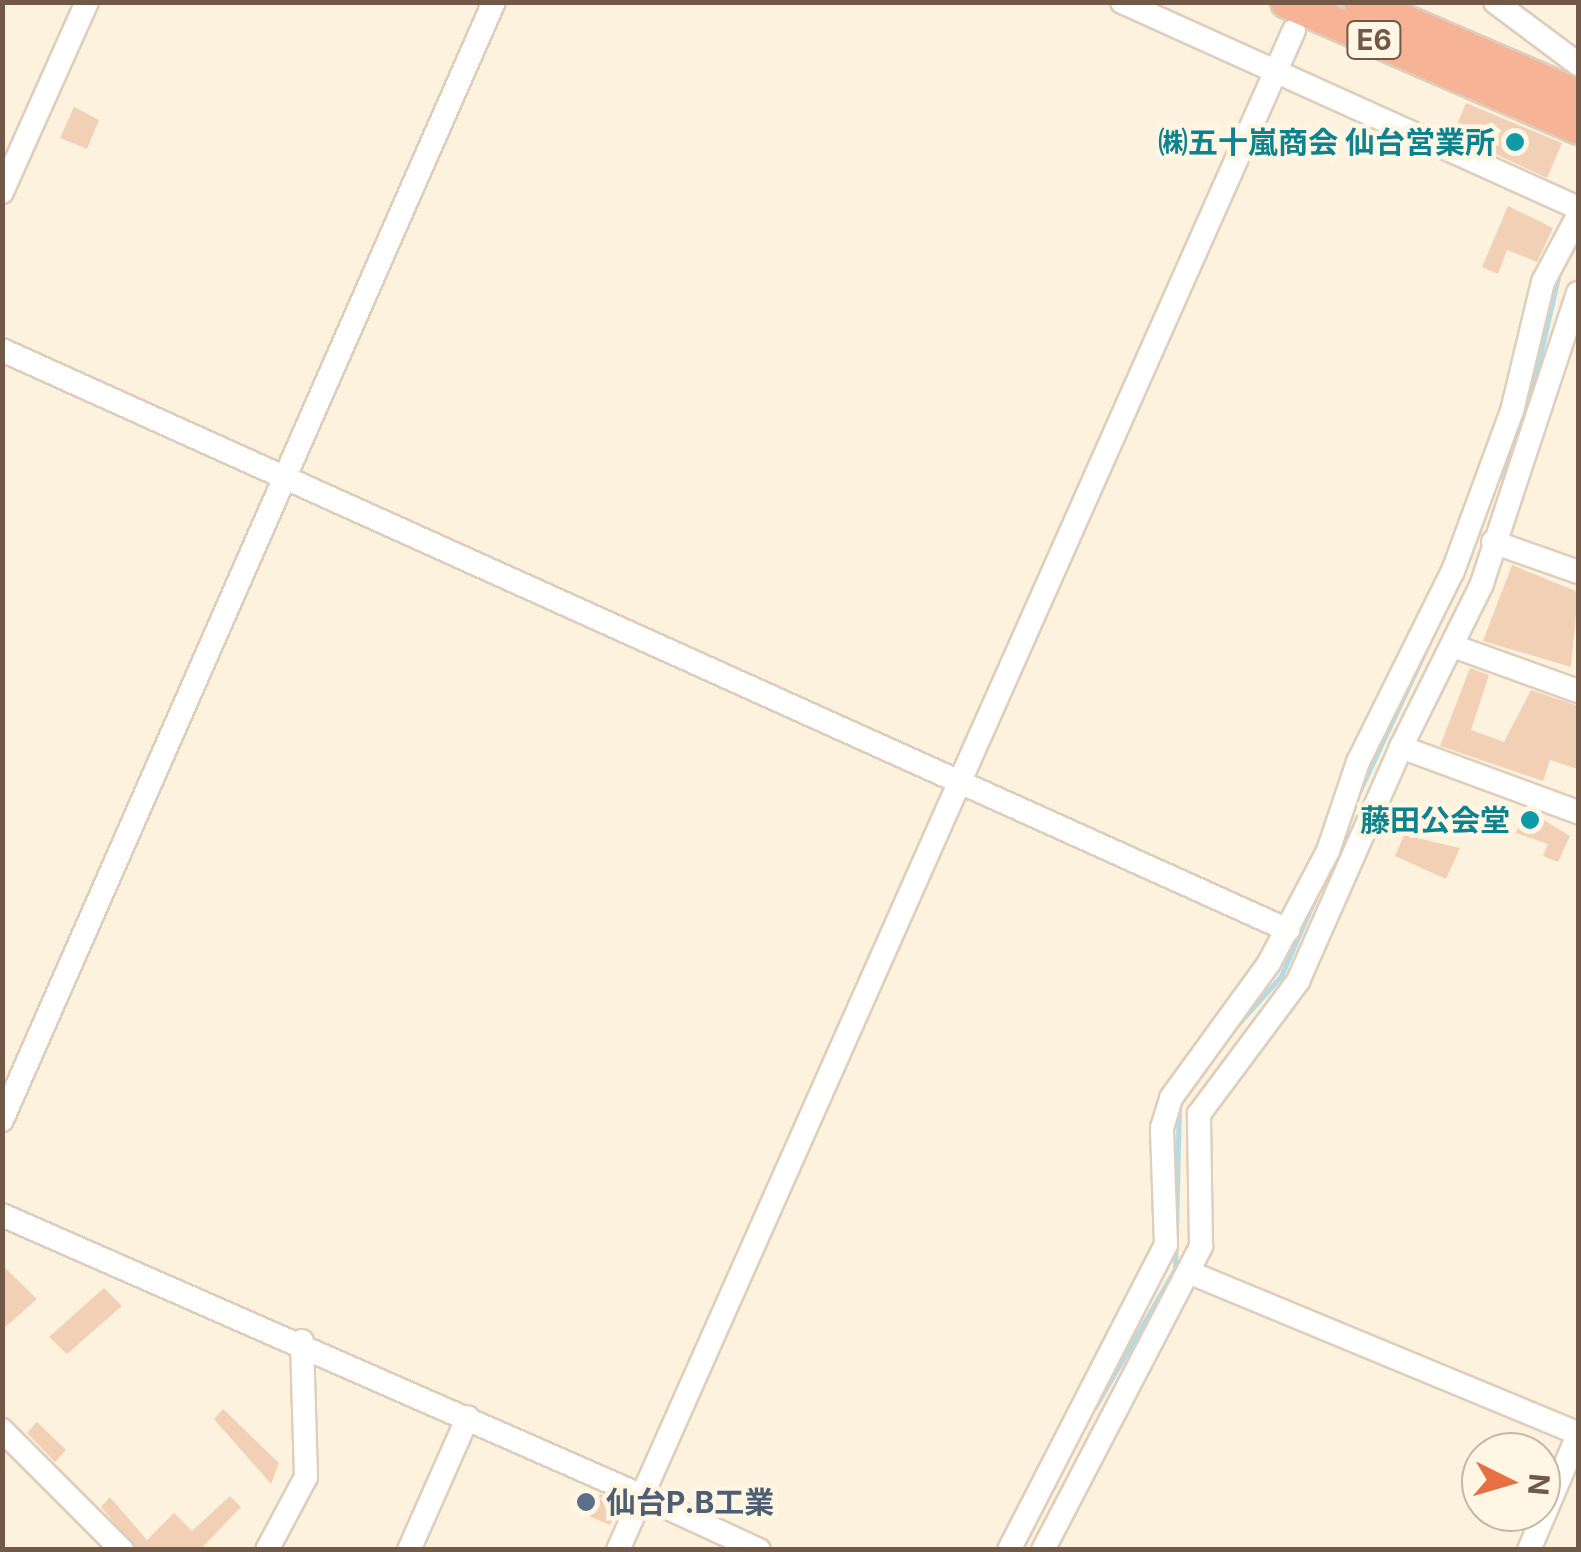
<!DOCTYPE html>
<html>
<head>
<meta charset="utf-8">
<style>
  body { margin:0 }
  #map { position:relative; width:1581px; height:1552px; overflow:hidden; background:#fcf2de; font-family:Inter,"Noto Sans JP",sans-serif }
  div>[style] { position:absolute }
  .stream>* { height:5px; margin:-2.5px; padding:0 2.5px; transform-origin:2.5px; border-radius:2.5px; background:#b4dbe4 }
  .building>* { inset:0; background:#f1d0b6 }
  .roads { filter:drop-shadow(2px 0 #dfcebb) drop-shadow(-2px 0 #dfcebb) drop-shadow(0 2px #dfcebb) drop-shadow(0 -2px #dfcebb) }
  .minor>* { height:22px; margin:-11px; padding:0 11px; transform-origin:11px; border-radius:11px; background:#fff }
  .highway>* { height:32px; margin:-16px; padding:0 16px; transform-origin:16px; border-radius:16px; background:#f6b395 }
  .dots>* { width:28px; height:28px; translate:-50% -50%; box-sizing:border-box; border:5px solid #fff6e4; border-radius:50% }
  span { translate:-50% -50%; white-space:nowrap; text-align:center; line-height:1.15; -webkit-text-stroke:9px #fff6e4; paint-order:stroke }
  .shield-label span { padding:2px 8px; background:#fff6e4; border:2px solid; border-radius:8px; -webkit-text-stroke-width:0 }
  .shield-label { font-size:28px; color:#715847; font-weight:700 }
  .culture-label { font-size:30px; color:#0d838f; font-weight:700 }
  .right { translate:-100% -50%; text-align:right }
  .service-label { font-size:30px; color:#4e5e75; font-weight:700 }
  .left { translate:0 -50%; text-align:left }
  .frame { position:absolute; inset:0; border:5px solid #715847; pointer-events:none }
  .north { position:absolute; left:1461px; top:1432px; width:100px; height:100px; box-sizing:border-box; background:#fff6e4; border:2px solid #c6b7a5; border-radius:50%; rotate:95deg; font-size:28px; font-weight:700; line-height:40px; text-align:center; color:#715847 }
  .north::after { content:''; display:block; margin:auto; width:35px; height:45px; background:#e66f43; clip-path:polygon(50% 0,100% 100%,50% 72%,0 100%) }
</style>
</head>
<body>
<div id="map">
  <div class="stream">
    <div style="left:1499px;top:478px;width:89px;rotate:-68.9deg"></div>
    <div style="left:1531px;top:395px;width:125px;rotate:-77.1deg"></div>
    <div style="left:1359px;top:792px;width:264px;rotate:-64.9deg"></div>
    <div style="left:1238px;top:1024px;width:64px;rotate:-48.1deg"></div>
    <div style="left:1281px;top:976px;width:175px;rotate:-66.4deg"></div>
    <div style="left:1095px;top:1407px;width:160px;rotate:-59.9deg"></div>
    <div style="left:1175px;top:1269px;width:164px;rotate:-88.6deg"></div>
  </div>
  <div class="building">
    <div style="clip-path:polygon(1466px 103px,1562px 143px,1547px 178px,1453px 134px)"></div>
    <div style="clip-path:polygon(74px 107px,99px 120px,87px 149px,60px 138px)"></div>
    <div style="clip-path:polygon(1508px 206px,1553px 228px,1537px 262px,1507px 250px,1498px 274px,1482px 267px)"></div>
    <div style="clip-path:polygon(1512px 565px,1578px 592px,1571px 667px,1483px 641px)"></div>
    <div style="clip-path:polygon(1470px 668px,1489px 675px,1471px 730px,1504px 742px,1531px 690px,1578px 706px,1578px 769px,1550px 760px,1543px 781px,1440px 746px)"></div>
    <div style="clip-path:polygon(1524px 808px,1570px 836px,1558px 862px,1543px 856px,1548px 844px,1516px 833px)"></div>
    <div style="clip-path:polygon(1404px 835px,1460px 848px,1446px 879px,1395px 856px)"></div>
    <div style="clip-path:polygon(2px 1265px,37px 1299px,2px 1330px)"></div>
    <div style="clip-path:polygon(104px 1288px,122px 1306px,67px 1354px,49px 1337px)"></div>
    <div style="clip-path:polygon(223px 1409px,279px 1463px,271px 1484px,214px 1419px)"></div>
    <div style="clip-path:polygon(37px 1422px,66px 1450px,55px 1462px,27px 1433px)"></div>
    <div style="clip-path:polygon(600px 1494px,620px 1503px,610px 1525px,589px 1516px)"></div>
    <div style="clip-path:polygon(230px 1496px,241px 1507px,200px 1550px,137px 1550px,101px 1507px,110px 1497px,147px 1540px,174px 1513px,192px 1531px)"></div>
  </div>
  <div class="roads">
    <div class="minor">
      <div style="left:1122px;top:2px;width:500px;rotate:24.31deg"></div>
      <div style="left:1495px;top:2px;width:104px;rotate:36.8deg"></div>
      <div style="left:2px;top:192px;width:208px;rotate:-65.9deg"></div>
      <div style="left:1578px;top:293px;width:306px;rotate:108.3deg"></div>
      <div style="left:1482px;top:584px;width:182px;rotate:116.4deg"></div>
      <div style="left:1401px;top:747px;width:189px;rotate:20.2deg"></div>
      <div style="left:2px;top:350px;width:1411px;rotate:24.28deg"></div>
      <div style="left:1493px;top:542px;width:90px;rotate:19.4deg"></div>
      <div style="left:1453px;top:646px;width:133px;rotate:19.8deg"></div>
      <div style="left:2px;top:1120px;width:1221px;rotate:-66.25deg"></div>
      <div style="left:2px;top:1215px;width:699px;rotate:23.7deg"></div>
      <div style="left:642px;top:1496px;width:59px;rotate:114deg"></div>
      <div style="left:1191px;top:1273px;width:419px;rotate:22.5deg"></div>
      <div style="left:2px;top:1430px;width:170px;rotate:45deg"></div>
      <div style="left:267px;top:1550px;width:83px;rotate:-61.9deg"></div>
      <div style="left:306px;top:1477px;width:136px;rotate:-91.7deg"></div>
      <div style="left:409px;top:1550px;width:145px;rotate:-66.1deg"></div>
      <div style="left:759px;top:1550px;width:129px;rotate:-155.2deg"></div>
      <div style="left:642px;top:1496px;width:1604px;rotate:-66.02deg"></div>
      <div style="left:1009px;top:1550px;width:343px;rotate:-62.8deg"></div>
      <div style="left:1166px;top:1245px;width:117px;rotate:-92deg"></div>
      <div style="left:1162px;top:1128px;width:31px;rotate:-73deg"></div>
      <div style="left:1171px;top:1098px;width:167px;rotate:-54deg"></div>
      <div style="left:1269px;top:963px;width:127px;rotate:-62.2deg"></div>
      <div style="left:1328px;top:851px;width:94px;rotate:-71.4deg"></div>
      <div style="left:1358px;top:762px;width:213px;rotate:-63.6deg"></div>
      <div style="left:1453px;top:571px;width:171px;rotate:-69.8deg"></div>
      <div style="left:1512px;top:411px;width:133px;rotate:-76.5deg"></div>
      <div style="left:1543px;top:282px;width:75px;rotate:-62.1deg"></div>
      <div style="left:1043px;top:1550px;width:343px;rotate:-62.5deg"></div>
      <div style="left:1201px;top:1246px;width:132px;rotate:-90.9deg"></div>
      <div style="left:1199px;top:1114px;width:166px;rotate:-53.3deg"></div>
      <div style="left:1298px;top:981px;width:256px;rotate:-66.2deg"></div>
      <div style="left:1529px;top:1550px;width:125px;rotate:-66.9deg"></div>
    </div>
    <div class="highway">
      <div style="left:1287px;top:2px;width:317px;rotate:23.4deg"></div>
      <div style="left:1360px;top:2px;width:237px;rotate:23.3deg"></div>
    </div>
  </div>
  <div class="dots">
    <div style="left:1515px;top:142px;background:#0f9aa8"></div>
    <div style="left:1530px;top:820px;background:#0f9aa8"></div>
    <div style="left:586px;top:1502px;background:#5c6f8a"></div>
  </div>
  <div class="shield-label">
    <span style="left:1374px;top:40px">E6</span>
  </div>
  <div class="culture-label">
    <span class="right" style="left:1495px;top:142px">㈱五十嵐商会 仙台営業所</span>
    <span class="right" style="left:1510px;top:820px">藤田公会堂</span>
  </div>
  <div class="service-label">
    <span class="left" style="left:606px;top:1502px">仙台P.B工業</span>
  </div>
  <div class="frame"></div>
  <div class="north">N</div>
</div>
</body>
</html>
